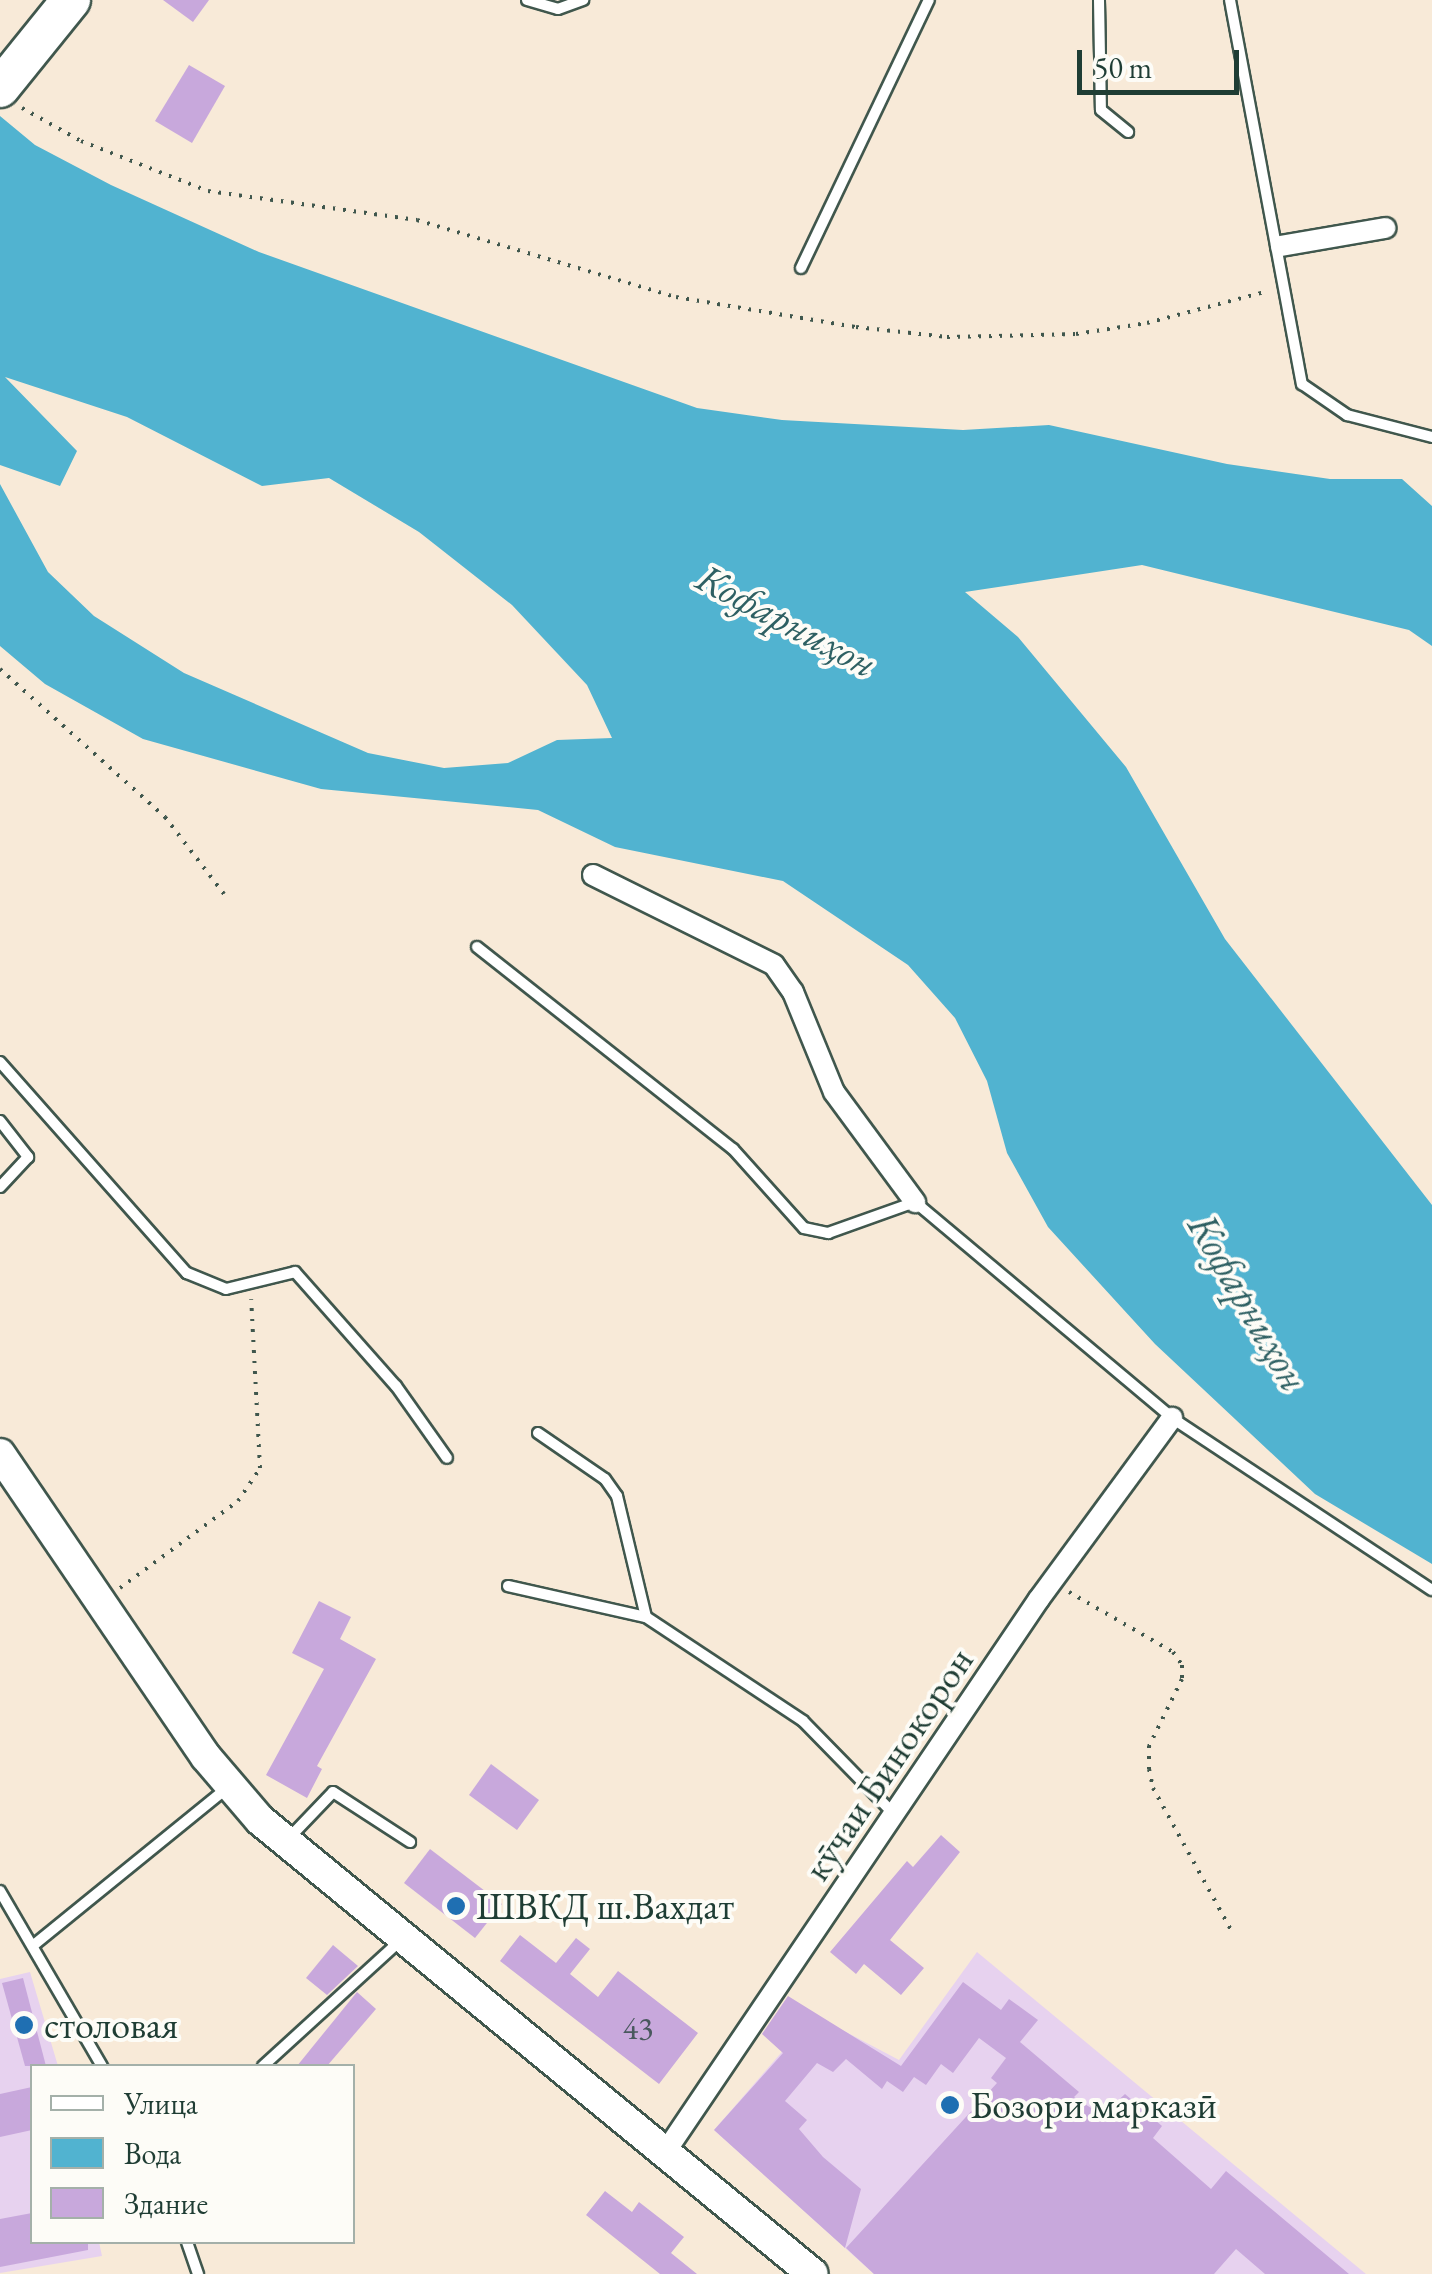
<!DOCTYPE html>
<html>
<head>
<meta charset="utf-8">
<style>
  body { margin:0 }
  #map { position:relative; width:1432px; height:2274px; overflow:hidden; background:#f8ead8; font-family:"EB Garamond",serif }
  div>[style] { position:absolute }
  .built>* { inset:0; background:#e7d2ef }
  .water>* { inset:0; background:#51b3d0 }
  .building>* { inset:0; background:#c8a8dc }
  .path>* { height:4px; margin-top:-2px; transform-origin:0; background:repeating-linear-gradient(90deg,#40574d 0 2.5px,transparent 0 10.5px) }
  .roads { filter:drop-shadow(2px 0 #40574d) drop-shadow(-2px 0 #40574d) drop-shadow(0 2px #40574d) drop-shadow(0 -2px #40574d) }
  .lane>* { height:10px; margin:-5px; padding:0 5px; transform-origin:5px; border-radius:5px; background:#fff }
  .street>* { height:20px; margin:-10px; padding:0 10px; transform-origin:10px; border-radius:10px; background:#fff }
  .secondary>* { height:30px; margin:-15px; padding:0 15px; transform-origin:15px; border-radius:15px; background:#fff }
  .highway>* { height:38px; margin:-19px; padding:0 19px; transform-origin:19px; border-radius:19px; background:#fff }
  .dots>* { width:28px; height:28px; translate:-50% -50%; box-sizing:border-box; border:5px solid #fdfcf7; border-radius:50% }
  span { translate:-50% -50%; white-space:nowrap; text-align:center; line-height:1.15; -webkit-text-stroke:8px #fdfcf7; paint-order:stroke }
  .number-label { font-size:32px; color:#49585e }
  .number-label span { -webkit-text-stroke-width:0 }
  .street-label { font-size:38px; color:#1f3d34 }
  .poi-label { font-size:38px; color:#1f3d34 }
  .left { translate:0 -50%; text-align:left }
  .water-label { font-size:40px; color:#2e6063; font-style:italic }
  .legend { position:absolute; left:30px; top:2064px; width:325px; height:180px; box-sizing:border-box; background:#fdfcf7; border:2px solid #a4b0a9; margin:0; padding:12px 18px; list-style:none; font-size:30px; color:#1f3d34 }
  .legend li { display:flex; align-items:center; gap:20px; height:50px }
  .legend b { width:50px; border:2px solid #a4b0a9 }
  .scale { position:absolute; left:1077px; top:50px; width:162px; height:45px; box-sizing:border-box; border:5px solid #1f3d34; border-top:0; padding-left:12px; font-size:30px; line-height:35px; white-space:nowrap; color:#1f3d34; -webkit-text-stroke:8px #fdfcf7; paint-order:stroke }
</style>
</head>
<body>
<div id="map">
  <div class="built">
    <div style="clip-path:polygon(977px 1952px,1366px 2274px,874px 2274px,714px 2130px,814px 2015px,899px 2060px)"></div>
    <div style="clip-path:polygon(30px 1972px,58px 2066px,32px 2066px,32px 2242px,99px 2242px,102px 2256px,0 2273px,0 1979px)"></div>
  </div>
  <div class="water">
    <div style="clip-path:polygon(0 116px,35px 145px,111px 185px,259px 252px,697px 408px,782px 420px,963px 430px,1049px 425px,1227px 464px,1330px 479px,1402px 479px,1432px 506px,1432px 646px,1409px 630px,1142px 565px,965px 592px,1018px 637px,1126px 767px,1225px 939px,1432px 1205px,1432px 1564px,1315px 1494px,1155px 1344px,1048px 1227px,1007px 1153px,987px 1081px,955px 1018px,908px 965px,783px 881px,615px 847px,538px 810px,321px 789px,143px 739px,45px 684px,0 646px,0 484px,48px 572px,94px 616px,184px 673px,368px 753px,444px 768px,508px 763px,557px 740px,612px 738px,587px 685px,512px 605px,419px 532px,329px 478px,262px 486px,127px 417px,5px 377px,77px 451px,60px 486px,0 465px)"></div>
  </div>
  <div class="building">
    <div style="clip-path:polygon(163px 0,209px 0,193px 22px)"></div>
    <div style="clip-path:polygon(189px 65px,225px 86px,192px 143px,155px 121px)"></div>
    <div style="clip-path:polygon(319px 1601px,351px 1617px,340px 1639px,376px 1659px,317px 1766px,322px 1769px,307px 1798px,266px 1775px,324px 1669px,292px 1653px)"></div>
    <div style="clip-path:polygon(491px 1764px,539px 1800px,517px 1830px,469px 1795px)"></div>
    <div style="clip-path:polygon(941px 1835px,960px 1852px,890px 1940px,924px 1968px,901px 1995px,864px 1964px,856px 1974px,830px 1952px,907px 1861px,913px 1867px)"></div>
    <div style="clip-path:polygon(430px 1849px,502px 1904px,475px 1938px,404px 1883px)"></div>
    <div style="clip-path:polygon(520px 1935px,556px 1963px,576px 1938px,590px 1949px,570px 1974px,598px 1997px,618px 1971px,698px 2033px,659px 2084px,500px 1961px)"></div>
    <div style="clip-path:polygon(333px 1945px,358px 1966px,327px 1995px,306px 1978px)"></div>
    <div style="clip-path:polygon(23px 1978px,46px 2066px,25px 2066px,2px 1983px)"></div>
    <div style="clip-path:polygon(963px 1982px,1001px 2010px,1009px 1999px,1038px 2020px,1020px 2042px,1079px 2092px,1074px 2097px,1102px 2115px,1125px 2094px,1162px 2126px,1153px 2138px,1211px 2189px,1226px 2171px,1349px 2274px,1265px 2274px,1236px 2249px,1214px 2274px,874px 2274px,846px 2248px,997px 2083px,991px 2078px,1006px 2058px,979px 2038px,953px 2073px,941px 2064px,926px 2085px,914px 2077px,903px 2092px,887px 2081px,882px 2089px,846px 2059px,833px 2072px,817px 2063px,785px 2101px,807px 2120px,799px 2129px,823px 2157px,861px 2189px,845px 2248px,714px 2130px,783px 2053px,762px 2034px,788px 1996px,901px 2066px)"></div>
    <div style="clip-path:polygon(357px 1992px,376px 2009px,327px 2066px,297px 2066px)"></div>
    <div style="clip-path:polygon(32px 2087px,32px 2130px,0 2137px,0 2094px)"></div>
    <div style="clip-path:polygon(605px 2191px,632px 2212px,639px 2202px,684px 2237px,671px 2253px,697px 2274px,660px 2274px,586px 2215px)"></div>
    <div style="clip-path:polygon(32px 2213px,32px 2242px,88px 2242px,88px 2250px,0 2267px,0 2219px)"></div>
  </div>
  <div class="path">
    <div style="left:22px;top:108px;width:68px;rotate:29.2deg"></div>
    <div style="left:81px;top:141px;width:136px;rotate:21.5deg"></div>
    <div style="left:208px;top:191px;width:211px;rotate:7.9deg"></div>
    <div style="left:417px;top:220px;width:270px;rotate:16.6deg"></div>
    <div style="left:676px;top:297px;width:182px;rotate:9.5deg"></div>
    <div style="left:856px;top:327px;width:92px;rotate:6.3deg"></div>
    <div style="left:947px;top:337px;width:129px;rotate:-1.3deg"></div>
    <div style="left:1076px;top:334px;width:72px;rotate:-8.8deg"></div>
    <div style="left:1147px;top:323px;width:125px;rotate:-14.8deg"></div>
    <div style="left:0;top:669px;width:222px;rotate:41.9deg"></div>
    <div style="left:165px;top:817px;width:97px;rotate:52.5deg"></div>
    <div style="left:120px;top:1588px;width:147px;rotate:-36.4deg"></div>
    <div style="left:238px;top:1501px;width:40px;rotate:-56deg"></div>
    <div style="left:260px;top:1468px;width:169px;rotate:-93deg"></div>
    <div style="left:1069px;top:1592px;width:120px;rotate:30deg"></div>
    <div style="left:1173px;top:1652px;width:16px;rotate:55deg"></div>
    <div style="left:1182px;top:1665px;width:14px;rotate:90deg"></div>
    <div style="left:1182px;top:1679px;width:75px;rotate:116.2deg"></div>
    <div style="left:1149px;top:1746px;width:23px;rotate:90deg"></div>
    <div style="left:1149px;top:1769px;width:19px;rotate:78deg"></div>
    <div style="left:1153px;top:1788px;width:162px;rotate:61.2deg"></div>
  </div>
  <div class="roads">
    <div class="lane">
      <div style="left:527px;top:0;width:32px;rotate:16deg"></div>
      <div style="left:558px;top:9px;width:27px;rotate:-20deg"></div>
      <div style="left:1099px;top:0;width:110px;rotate:89deg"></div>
      <div style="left:1101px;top:110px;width:35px;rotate:39deg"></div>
      <div style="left:1230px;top:0;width:391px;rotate:79.4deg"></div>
      <div style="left:1302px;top:384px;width:55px;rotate:34.6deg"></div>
      <div style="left:1347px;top:415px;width:88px;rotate:14.5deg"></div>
      <div style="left:801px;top:268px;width:297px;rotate:-64.5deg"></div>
      <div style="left:477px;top:947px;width:326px;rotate:38.3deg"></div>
      <div style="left:733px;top:1149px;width:106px;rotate:48.1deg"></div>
      <div style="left:804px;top:1228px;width:25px;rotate:12deg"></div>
      <div style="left:828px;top:1233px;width:92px;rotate:-19.6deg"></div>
      <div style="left:915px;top:1202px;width:336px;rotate:40deg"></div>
      <div style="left:1172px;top:1418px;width:312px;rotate:33.5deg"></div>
      <div style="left:0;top:1062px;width:282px;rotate:48.5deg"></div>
      <div style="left:187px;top:1273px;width:42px;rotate:22.3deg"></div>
      <div style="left:226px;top:1289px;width:71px;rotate:-13.8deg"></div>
      <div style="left:295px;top:1272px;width:152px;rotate:48.5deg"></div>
      <div style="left:396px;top:1386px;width:88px;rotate:54.7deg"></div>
      <div style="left:0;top:1121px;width:46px;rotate:52.1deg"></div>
      <div style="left:28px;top:1157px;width:41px;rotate:133deg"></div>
      <div style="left:538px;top:1433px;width:81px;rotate:34.5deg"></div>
      <div style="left:605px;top:1479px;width:21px;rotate:55deg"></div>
      <div style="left:617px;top:1496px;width:124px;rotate:76.5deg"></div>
      <div style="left:508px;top:1586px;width:141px;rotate:12.7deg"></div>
      <div style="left:646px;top:1617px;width:188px;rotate:33.5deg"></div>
      <div style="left:803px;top:1721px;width:129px;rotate:45.6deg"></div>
      <div style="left:290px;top:1837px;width:62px;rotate:-46.3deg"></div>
      <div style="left:333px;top:1792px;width:92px;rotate:33deg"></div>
      <div style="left:0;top:1891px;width:203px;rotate:59.8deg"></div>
      <div style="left:35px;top:1944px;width:249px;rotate:-39.1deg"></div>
      <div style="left:263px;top:2066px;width:185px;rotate:-42.4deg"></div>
      <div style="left:187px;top:2242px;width:34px;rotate:71deg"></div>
    </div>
    <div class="street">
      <div style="left:1281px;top:246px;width:106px;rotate:-9.8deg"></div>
      <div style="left:593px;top:875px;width:202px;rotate:26.4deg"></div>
      <div style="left:774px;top:965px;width:33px;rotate:55deg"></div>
      <div style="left:793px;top:992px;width:108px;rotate:67.7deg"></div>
      <div style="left:834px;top:1092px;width:137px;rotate:53.6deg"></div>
      <div style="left:666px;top:2151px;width:666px;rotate:-55.95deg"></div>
      <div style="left:1039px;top:1599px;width:225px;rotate:-53.7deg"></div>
    </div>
    <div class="secondary">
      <div style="left:0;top:1454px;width:366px;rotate:55.8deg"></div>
      <div style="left:206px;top:1757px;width:83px;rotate:49.4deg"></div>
      <div style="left:260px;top:1820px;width:715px;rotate:39.39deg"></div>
    </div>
    <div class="highway">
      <div style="left:0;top:88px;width:113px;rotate:-51.1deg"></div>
    </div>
  </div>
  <div class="dots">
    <div style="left:456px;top:1906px;background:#1f6fb2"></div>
    <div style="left:24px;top:2025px;background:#1f6fb2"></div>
    <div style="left:950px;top:2105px;background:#1f6fb2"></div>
  </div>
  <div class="number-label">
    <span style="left:638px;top:2028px">43</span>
  </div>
  <div class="street-label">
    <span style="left:888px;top:1764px;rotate:-56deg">кӯчаи Бинокорон</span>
  </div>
  <div class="poi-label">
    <span class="left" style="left:476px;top:1906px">ШВКД ш.Вахдат</span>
    <span class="left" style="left:44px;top:2025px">столовая</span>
    <span class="left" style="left:970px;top:2105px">Бозори марказӣ</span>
  </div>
  <div class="water-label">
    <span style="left:787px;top:620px;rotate:28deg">Кофарниҳон</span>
    <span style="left:1249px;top:1302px;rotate:60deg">Кофарниҳон</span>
  </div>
  <ul class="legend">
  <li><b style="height:12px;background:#fff"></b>Улица</li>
  <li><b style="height:28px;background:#51b3d0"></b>Вода</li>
  <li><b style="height:28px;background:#c8a8dc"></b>Здание</li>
  </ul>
  <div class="scale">50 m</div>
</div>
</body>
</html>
